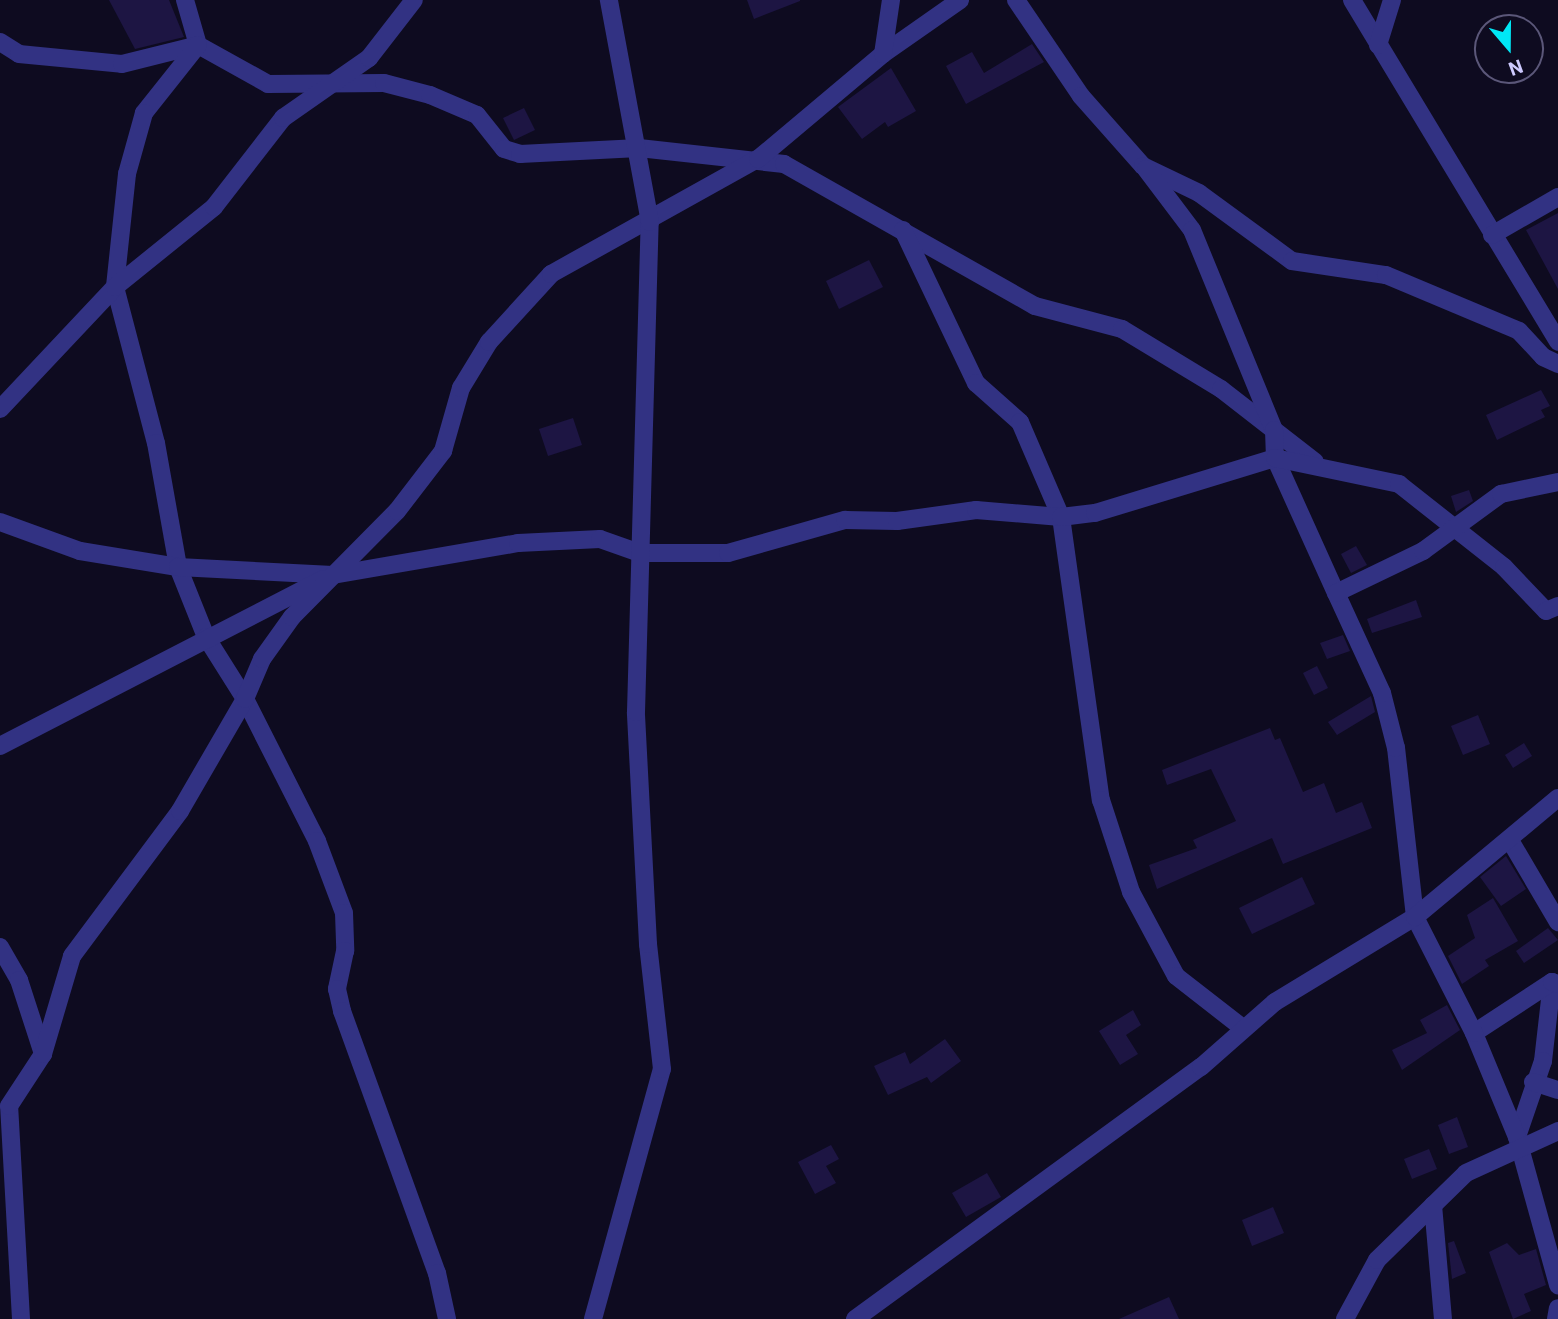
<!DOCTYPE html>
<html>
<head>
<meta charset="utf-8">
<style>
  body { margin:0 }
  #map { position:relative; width:1558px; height:1319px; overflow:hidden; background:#0e0b20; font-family:Roboto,sans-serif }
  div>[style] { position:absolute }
  .building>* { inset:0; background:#1d1543 }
  .street>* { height:18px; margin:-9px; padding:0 9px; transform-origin:9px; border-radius:9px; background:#323283 }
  span { translate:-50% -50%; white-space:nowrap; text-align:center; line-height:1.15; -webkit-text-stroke:5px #0e0b20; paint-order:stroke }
  .north { position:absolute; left:1474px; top:14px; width:70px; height:70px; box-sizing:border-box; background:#0e0b20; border:2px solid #5b5779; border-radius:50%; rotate:160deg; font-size:19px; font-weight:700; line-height:28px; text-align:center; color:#cecaff }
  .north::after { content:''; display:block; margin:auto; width:24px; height:32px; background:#00e7f5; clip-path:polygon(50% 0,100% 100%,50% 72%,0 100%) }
</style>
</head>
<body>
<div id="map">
  <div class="building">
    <div style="clip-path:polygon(109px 0,169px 0,184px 37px,135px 49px)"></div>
    <div style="clip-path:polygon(747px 0,800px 0,800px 1px,754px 19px)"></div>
    <div style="clip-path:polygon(1032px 44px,1044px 62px,966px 104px,946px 66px,972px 52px,984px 73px)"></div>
    <div style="clip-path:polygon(891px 68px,916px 111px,888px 127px,885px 122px,862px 139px,838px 107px)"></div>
    <div style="clip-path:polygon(524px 108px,535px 130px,514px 140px,503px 118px)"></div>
    <div style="clip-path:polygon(1558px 213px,1558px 289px,1526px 230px)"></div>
    <div style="clip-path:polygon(869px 260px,883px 287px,839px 309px,826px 281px)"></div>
    <div style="clip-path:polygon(1541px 390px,1550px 406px,1541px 410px,1545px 417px,1497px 440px,1486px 415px)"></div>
    <div style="clip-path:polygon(573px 418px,582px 445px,548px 456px,539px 429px)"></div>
    <div style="clip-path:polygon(1469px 490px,1473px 501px,1456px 512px,1451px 496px)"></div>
    <div style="clip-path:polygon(1356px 546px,1367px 565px,1351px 573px,1341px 554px)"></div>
    <div style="clip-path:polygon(1416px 600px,1422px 617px,1372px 633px,1367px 619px)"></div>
    <div style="clip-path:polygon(1343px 635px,1350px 651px,1327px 659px,1320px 643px)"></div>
    <div style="clip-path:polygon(1317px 666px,1328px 688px,1314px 695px,1303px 673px)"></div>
    <div style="clip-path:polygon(1371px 696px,1375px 712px,1337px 735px,1328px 722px)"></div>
    <div style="clip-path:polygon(1478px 715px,1490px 744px,1463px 755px,1451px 726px)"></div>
    <div style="clip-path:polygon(1270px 728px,1275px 740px,1280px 738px,1303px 792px,1324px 783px,1336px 813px,1362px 802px,1372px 828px,1283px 864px,1272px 838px,1157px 889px,1149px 865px,1197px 848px,1193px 840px,1236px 821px,1211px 769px,1167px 785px,1162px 770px)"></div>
    <div style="clip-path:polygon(1524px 743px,1532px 756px,1513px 768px,1505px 755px)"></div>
    <div style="clip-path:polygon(1506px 856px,1526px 889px,1501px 906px,1480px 877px)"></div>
    <div style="clip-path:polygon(1302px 877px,1315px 904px,1252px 934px,1239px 908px)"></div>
    <div style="clip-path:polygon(1493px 898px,1518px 941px,1485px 960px,1489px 966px,1462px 984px,1448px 956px,1475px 938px,1467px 915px)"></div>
    <div style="clip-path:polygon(1548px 928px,1558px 940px,1524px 963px,1516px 951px)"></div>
    <div style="clip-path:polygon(1447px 1005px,1460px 1030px,1402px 1070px,1392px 1050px,1427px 1033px,1420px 1020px)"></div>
    <div style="clip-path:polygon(1133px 1010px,1141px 1025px,1126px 1035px,1138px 1054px,1120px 1065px,1099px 1031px)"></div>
    <div style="clip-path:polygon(945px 1039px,961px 1061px,931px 1083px,927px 1077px,888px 1095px,874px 1066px,905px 1052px,910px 1064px)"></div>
    <div style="clip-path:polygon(1457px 1117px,1468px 1147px,1449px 1154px,1438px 1125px)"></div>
    <div style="clip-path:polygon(831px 1145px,839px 1159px,826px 1166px,836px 1183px,815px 1194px,798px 1162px)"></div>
    <div style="clip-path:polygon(1429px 1149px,1437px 1169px,1412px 1179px,1404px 1159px)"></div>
    <div style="clip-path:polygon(987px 1173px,1001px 1197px,966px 1217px,952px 1193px)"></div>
    <div style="clip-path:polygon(1273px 1207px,1284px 1233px,1252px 1246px,1242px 1220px)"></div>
    <div style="clip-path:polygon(1454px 1241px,1466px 1273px,1452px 1279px,1448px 1243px)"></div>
    <div style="clip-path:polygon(1507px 1243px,1519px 1255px,1536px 1249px,1546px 1285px,1524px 1294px,1531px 1311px,1513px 1319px,1489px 1252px)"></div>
    <div style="clip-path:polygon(1169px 1297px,1179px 1319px,1119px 1319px)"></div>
  </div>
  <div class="street">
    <div style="left:185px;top:0;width:47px;rotate:73.9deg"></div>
    <div style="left:198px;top:45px;width:80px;rotate:29.1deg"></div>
    <div style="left:268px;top:84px;width:116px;rotate:-0.5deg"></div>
    <div style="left:384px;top:83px;width:48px;rotate:14.6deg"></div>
    <div style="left:430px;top:95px;width:51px;rotate:23.1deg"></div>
    <div style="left:477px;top:115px;width:43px;rotate:51.5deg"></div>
    <div style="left:504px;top:149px;width:17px;rotate:17deg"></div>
    <div style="left:520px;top:154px;width:119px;rotate:-2.9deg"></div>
    <div style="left:639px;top:148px;width:146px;rotate:6.3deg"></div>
    <div style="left:784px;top:164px;width:288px;rotate:29.5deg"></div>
    <div style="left:1035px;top:306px;width:90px;rotate:14.8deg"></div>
    <div style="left:1122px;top:329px;width:116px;rotate:31.2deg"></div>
    <div style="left:1221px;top:389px;width:119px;rotate:37.8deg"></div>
    <div style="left:1016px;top:0;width:116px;rotate:55.9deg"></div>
    <div style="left:1081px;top:96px;width:94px;rotate:48.5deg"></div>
    <div style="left:1143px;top:166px;width:62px;rotate:25.7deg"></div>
    <div style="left:1199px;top:193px;width:115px;rotate:36.2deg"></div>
    <div style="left:1292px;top:261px;width:95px;rotate:8.5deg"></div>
    <div style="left:1386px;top:275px;width:144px;rotate:22.8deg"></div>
    <div style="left:1519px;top:331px;width:35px;rotate:47deg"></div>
    <div style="left:1543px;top:357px;width:17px;rotate:25deg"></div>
    <div style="left:1352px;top:0;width:399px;rotate:58.9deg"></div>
    <div style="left:0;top:42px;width:22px;rotate:32deg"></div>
    <div style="left:19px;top:54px;width:103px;rotate:5.5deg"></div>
    <div style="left:122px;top:64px;width:78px;rotate:-14deg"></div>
    <div style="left:198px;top:45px;width:87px;rotate:128.5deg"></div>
    <div style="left:144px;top:113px;width:63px;rotate:105.6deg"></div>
    <div style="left:127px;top:174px;width:114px;rotate:96.1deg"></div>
    <div style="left:115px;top:287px;width:161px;rotate:75.3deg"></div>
    <div style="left:156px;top:443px;width:126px;rotate:79.9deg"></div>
    <div style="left:178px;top:567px;width:75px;rotate:68.2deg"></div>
    <div style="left:206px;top:637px;width:73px;rotate:57.8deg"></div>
    <div style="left:245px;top:699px;width:159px;rotate:63.1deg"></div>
    <div style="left:317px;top:841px;width:77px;rotate:69.4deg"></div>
    <div style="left:344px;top:913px;width:38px;rotate:88deg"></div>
    <div style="left:345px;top:951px;width:39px;rotate:102deg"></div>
    <div style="left:337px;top:989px;width:23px;rotate:77deg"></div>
    <div style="left:342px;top:1011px;width:279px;rotate:70.1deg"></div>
    <div style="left:437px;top:1273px;width:47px;rotate:77.7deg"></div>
    <div style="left:1378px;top:45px;width:47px;rotate:-72.7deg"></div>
    <div style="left:883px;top:54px;width:94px;rotate:-35deg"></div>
    <div style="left:1146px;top:169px;width:76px;rotate:53deg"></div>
    <div style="left:1192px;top:230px;width:216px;rotate:67.7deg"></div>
    <div style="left:1274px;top:430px;width:28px;rotate:88deg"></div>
    <div style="left:1275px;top:458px;width:148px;rotate:65.7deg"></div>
    <div style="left:903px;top:230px;width:170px;rotate:64.5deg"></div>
    <div style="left:976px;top:383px;width:59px;rotate:41.6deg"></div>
    <div style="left:1020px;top:422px;width:103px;rotate:66.7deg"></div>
    <div style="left:1061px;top:517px;width:286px;rotate:82deg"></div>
    <div style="left:1101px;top:800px;width:97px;rotate:71.9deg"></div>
    <div style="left:1131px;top:892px;width:95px;rotate:61.8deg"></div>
    <div style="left:1176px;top:976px;width:86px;rotate:37.9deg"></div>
    <div style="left:1492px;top:235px;width:76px;rotate:-29.9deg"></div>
    <div style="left:0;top:409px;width:168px;rotate:-46.7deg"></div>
    <div style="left:115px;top:287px;width:127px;rotate:-38.9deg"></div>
    <div style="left:214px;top:207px;width:113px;rotate:-52.2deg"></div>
    <div style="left:283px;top:118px;width:105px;rotate:-34.9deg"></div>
    <div style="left:369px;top:58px;width:73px;rotate:-52.2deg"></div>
    <div style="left:0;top:522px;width:85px;rotate:19.9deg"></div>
    <div style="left:80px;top:551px;width:99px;rotate:9.3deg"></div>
    <div style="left:178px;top:567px;width:155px;rotate:3deg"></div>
    <div style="left:333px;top:575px;width:188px;rotate:-9.8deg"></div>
    <div style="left:518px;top:543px;width:82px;rotate:-2.8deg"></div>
    <div style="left:600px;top:539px;width:42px;rotate:19.3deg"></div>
    <div style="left:640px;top:553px;width:88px"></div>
    <div style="left:728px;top:553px;width:122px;rotate:-15.8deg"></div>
    <div style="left:845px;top:520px;width:52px;rotate:1.1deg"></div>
    <div style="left:897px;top:521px;width:80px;rotate:-7.9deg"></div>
    <div style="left:976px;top:510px;width:85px;rotate:4.7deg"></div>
    <div style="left:1061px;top:517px;width:34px;rotate:-7deg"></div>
    <div style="left:1095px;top:513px;width:188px;rotate:-17deg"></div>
    <div style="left:1275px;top:458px;width:127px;rotate:11.8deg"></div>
    <div style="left:1399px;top:484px;width:134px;rotate:38.3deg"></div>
    <div style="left:1504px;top:567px;width:61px;rotate:46.3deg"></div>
    <div style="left:1546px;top:611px;width:13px;rotate:-23deg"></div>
    <div style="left:0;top:746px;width:364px;rotate:-27.3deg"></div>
    <div style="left:1511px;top:842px;width:93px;rotate:59.6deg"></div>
    <div style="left:0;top:947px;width:38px;rotate:60deg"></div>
    <div style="left:19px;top:980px;width:78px;rotate:72deg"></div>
    <div style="left:1552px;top:982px;width:80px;rotate:96.5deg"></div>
    <div style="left:1543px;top:1061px;width:80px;rotate:108.9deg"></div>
    <div style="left:1517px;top:1137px;width:154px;rotate:74.5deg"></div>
    <div style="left:1474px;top:1033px;width:93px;rotate:-33.2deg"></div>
    <div style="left:1552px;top:982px;width:6px;rotate:18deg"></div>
    <div style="left:1533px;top:1082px;width:26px;rotate:18deg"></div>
    <div style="left:1517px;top:1137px;width:113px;rotate:-112.5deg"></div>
    <div style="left:1474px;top:1033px;width:130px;rotate:-117deg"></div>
    <div style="left:1415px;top:917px;width:170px;rotate:-96.4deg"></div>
    <div style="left:1396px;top:748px;width:57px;rotate:-104.3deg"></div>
    <div style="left:1382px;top:693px;width:110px;rotate:-114.7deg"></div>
    <div style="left:1336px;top:593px;width:97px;rotate:-25.8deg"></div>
    <div style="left:1423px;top:551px;width:97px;rotate:-36.2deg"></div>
    <div style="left:1501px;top:494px;width:58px;rotate:-11.9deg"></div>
    <div style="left:1433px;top:1205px;width:114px;rotate:85deg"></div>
    <div style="left:21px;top:1319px;width:213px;rotate:-93.2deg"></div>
    <div style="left:9px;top:1106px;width:62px;rotate:-56.8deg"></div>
    <div style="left:43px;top:1054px;width:102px;rotate:-73.5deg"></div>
    <div style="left:72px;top:956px;width:181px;rotate:-53.3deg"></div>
    <div style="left:180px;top:811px;width:129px;rotate:-59.9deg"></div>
    <div style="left:245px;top:699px;width:43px;rotate:-67deg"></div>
    <div style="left:262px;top:659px;width:52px;rotate:-54.5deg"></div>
    <div style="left:292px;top:617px;width:149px;rotate:-45.3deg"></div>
    <div style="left:397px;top:511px;width:76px;rotate:-52.5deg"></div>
    <div style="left:443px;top:451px;width:66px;rotate:-74.1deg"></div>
    <div style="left:461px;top:388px;width:54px;rotate:-58.7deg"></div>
    <div style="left:489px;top:342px;width:92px;rotate:-47.6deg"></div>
    <div style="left:551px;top:274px;width:237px;rotate:-29.1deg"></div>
    <div style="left:758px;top:159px;width:163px;rotate:-40deg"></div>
    <div style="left:883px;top:54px;width:55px;rotate:-81.6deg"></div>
    <div style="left:593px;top:1319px;width:259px;rotate:-74.6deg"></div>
    <div style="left:662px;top:1069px;width:126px;rotate:-96.4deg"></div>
    <div style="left:648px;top:944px;width:232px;rotate:-93deg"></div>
    <div style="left:636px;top:712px;width:490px;rotate:-88.4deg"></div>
    <div style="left:650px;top:222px;width:226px;rotate:-100.5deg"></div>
    <div style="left:855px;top:1319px;width:428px;rotate:-36.1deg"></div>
    <div style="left:1201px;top:1067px;width:98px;rotate:-41.3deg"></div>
    <div style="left:1275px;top:1002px;width:164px;rotate:-31.3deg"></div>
    <div style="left:1415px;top:917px;width:186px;rotate:-39.8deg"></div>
    <div style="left:1345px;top:1319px;width:67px;rotate:-61.5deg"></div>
    <div style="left:1377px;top:1260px;width:124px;rotate:-44.3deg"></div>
    <div style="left:1466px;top:1173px;width:101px;rotate:-24.5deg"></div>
    <div style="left:1556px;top:1319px;width:11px;rotate:-80deg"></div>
  </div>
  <div class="north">N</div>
</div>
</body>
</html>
